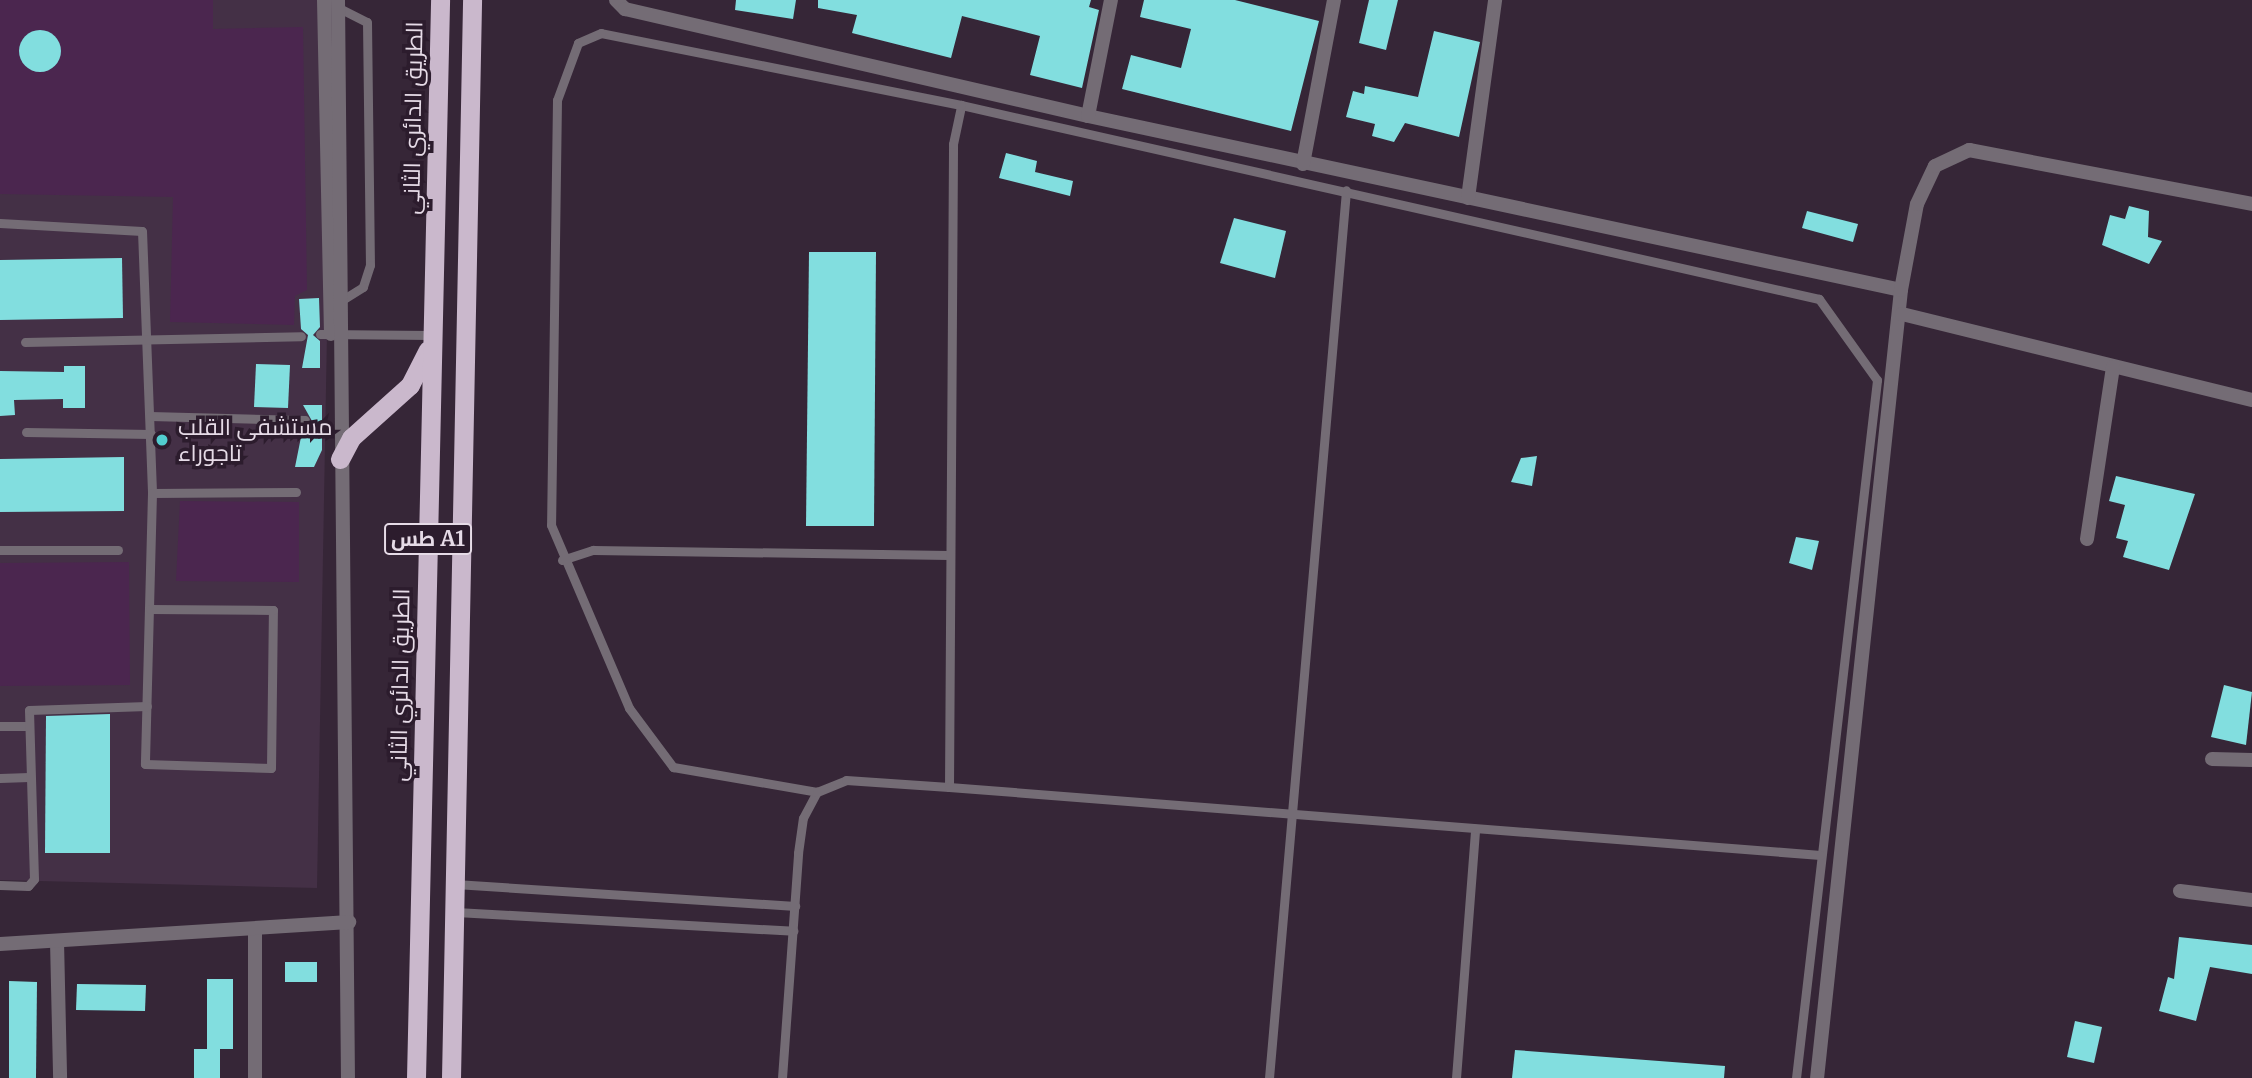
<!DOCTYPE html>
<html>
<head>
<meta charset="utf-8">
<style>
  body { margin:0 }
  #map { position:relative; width:2252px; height:1078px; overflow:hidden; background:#362637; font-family:Merriweather,Cairo,serif }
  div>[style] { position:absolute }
  .built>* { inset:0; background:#443046 }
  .green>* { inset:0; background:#4b264f }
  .building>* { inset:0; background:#82dedf }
  .round { border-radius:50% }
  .service>* { height:9px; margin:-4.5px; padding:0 4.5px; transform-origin:4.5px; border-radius:4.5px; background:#746c75 }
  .minor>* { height:14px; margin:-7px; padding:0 7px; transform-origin:7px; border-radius:7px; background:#746c75 }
  .trunk>* { height:19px; margin:-9.5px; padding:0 9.5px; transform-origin:9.5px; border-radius:9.5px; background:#cab8cc }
  .dots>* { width:19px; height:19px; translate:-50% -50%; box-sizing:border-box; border:4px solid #2c1c2d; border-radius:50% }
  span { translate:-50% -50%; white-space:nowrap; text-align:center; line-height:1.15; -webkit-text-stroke:7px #2c1c2d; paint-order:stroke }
  .shield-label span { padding:2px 5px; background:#2c1c2d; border:2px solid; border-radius:5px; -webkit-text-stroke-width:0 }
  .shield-label { font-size:21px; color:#e6dbe7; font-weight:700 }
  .street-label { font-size:23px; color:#e6dbe7 }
  .poi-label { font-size:23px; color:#e6dbe7 }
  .left { translate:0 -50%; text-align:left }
</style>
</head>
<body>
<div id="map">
  <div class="built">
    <div style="clip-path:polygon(0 0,333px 0,317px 888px,0 880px)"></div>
  </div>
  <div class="green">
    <div style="clip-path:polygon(0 0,213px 0,213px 29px,303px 27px,307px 290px,295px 296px,294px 325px,170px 322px,173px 197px,0 194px)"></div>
    <div style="clip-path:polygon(180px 501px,299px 502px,299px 582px,176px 581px)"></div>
    <div style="clip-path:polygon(129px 562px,130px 685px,0 686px,0 563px)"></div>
  </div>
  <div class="building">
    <div style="clip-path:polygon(736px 0,796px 0,793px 19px,735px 10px)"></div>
    <div style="clip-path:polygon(818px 0,1091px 0,1089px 7px,1099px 10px,1082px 88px,1030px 75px,1040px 36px,962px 16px,951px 58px,852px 33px,857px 15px,818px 8px)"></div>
    <div style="clip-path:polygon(1144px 0,1235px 0,1319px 21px,1291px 131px,1122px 89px,1131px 55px,1181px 68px,1191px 29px,1140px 17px)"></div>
    <div style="clip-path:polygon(1369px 0,1398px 0,1386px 50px,1359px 43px)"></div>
    <div class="round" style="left:19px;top:30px;width:42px;height:42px"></div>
    <div style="clip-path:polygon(1434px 31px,1480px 42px,1459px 137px,1405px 123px,1394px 142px,1372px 136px,1375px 124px,1346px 117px,1353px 91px,1364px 94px,1365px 86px,1418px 97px)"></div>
    <div style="clip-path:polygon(1006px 153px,1037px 161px,1035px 172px,1073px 181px,1070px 196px,999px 178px)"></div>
    <div style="clip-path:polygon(2129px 206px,2149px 211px,2148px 237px,2162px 241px,2149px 264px,2102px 245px,2110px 215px,2125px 219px)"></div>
    <div style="clip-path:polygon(1807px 211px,1858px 224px,1853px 242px,1802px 228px)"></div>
    <div style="clip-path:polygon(1234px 218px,1286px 231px,1275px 278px,1220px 263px)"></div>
    <div style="clip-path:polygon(809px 252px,876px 252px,874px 526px,806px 526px)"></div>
    <div style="clip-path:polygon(122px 258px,123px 318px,0 320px,0 260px)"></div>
    <div style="clip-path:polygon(319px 298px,320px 327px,313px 335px,320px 341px,320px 368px,302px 368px,308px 335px,301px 329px,299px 299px)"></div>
    <div style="clip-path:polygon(256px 364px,290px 365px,288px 408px,254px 407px)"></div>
    <div style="clip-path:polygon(64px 366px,85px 366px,85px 408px,63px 408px,63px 399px,14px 400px,15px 415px,0 416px,0 371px,64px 372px)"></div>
    <div style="clip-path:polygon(303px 405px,322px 405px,322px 450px,314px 467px,295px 467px,303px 427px,312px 421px)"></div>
    <div style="clip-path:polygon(1537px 456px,1532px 486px,1511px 482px,1521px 458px)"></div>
    <div style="clip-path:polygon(124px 457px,124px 511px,0 512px,0 459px)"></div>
    <div style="clip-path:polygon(2116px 476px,2195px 494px,2169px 570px,2123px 557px,2128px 541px,2116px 538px,2125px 505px,2109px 501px)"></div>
    <div style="clip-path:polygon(1796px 537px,1819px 541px,1812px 570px,1789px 563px)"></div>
    <div style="clip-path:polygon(2224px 685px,2252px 692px,2246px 745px,2211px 737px)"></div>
    <div style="clip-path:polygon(110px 714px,110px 853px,45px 853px,46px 716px)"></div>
    <div style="clip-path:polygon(2179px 937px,2252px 945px,2252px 974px,2210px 967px,2196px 1021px,2159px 1011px,2168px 977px,2174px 979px)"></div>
    <div style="clip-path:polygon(285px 962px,317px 962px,317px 982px,285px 982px)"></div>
    <div style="clip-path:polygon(207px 979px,233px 979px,233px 1049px,207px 1049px)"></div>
    <div style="clip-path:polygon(9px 981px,37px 982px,36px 1078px,9px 1078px)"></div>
    <div style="clip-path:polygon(77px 984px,146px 985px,145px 1011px,76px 1010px)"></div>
    <div style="clip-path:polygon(2075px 1021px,2102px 1027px,2094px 1063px,2067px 1057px)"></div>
    <div style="clip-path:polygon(194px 1049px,220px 1049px,220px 1078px,194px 1078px)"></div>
    <div style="clip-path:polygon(1515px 1050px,1725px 1066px,1724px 1078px,1512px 1078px)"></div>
  </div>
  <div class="service">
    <div style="left:339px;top:8px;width:31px;rotate:27deg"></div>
    <div style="left:367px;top:22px;width:243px;rotate:89.3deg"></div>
    <div style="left:370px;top:265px;width:23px;rotate:108deg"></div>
    <div style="left:363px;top:287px;width:25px;rotate:148deg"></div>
    <div style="left:0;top:223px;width:142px;rotate:3.2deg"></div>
    <div style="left:142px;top:231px;width:262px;rotate:87.8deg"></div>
    <div style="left:152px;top:493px;width:271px;rotate:91.5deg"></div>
    <div style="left:145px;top:764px;width:126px;rotate:1.8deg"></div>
    <div style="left:271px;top:768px;width:158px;rotate:-89.3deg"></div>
    <div style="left:273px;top:610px;width:123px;rotate:-179.5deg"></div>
    <div style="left:320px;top:334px;width:112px;rotate:0.5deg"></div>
    <div style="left:25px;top:342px;width:276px;rotate:-1.2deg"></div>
    <div style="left:150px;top:416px;width:155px;rotate:1.5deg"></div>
    <div style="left:26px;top:432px;width:125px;rotate:0.9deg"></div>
    <div style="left:152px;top:493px;width:144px;rotate:-0.4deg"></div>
    <div style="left:0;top:550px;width:118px"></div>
    <div style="left:562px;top:560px;width:33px;rotate:-18deg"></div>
    <div style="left:593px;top:550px;width:356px;rotate:0.8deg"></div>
    <div style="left:0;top:726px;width:27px"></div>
    <div style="left:0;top:778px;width:29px;rotate:-2deg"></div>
    <div style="left:949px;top:787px;width:643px;rotate:-89.64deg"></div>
    <div style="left:953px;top:144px;width:40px;rotate:-78deg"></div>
    <div style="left:455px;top:884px;width:341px;rotate:3.7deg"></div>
    <div style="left:0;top:885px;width:28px;rotate:2deg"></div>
    <div style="left:28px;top:886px;width:9px;rotate:-49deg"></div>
    <div style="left:34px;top:879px;width:169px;rotate:-91.7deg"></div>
    <div style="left:29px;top:710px;width:118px;rotate:-1.9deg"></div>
    <div style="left:456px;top:912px;width:338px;rotate:3.2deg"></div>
    <div style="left:782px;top:1078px;width:226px;rotate:-85.9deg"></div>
    <div style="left:798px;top:853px;width:35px;rotate:-82deg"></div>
    <div style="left:803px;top:818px;width:30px;rotate:-62deg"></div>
    <div style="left:1269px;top:1078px;width:891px;rotate:-85.04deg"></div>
    <div style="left:1456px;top:1078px;width:250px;rotate:-85.6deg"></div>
    <div style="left:1796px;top:1078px;width:703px;rotate:-83.38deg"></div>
    <div style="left:1877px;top:380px;width:100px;rotate:-125.6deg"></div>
    <div style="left:1819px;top:299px;width:880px;rotate:-167.26deg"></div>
    <div style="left:961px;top:105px;width:367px;rotate:-168.7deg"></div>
    <div style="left:601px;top:33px;width:25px;rotate:157deg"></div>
    <div style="left:578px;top:43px;width:61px;rotate:110.2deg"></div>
    <div style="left:557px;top:100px;width:425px;rotate:90.8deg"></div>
    <div style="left:551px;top:525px;width:199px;rotate:66.9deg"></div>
    <div style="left:629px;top:708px;width:74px;rotate:53.3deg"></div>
    <div style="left:673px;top:767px;width:146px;rotate:9.8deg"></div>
    <div style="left:817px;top:792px;width:31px;rotate:-22deg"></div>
    <div style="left:846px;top:780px;width:103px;rotate:3.9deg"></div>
    <div style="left:949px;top:787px;width:874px;rotate:4.46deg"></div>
  </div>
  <div class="minor">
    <div style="left:324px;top:0;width:334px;rotate:88.8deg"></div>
    <div style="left:338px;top:0;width:1078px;rotate:89.47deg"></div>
    <div style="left:616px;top:0;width:13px;rotate:45deg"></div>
    <div style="left:625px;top:9px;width:475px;rotate:13deg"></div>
    <div style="left:1088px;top:116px;width:831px;rotate:12.08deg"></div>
    <div style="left:1901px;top:290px;width:792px;rotate:96.08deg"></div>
    <div style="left:1088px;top:116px;width:118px;rotate:-78.8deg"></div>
    <div style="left:1303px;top:164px;width:167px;rotate:-79.3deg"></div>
    <div style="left:1468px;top:198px;width:200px;rotate:-82.2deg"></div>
    <div style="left:1901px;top:290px;width:87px;rotate:-79.5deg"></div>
    <div style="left:1917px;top:204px;width:42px;rotate:-64.7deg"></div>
    <div style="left:1935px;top:166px;width:38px;rotate:-25deg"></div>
    <div style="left:1969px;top:150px;width:288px;rotate:10.8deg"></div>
    <div style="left:1902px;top:314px;width:360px;rotate:13.8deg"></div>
    <div style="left:2087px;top:539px;width:174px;rotate:-81.4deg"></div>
    <div style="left:2212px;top:759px;width:40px;rotate:1.4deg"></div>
    <div style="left:2180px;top:891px;width:73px;rotate:7.1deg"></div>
    <div style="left:255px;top:930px;width:148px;rotate:90deg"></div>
    <div style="left:57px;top:941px;width:137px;rotate:88.7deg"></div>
    <div style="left:0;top:944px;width:350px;rotate:-3.6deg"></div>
  </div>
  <div class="trunk">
    <div style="left:340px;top:459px;width:24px;rotate:-62deg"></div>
    <div style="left:351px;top:438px;width:79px;rotate:-41.9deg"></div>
    <div style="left:410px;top:385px;width:39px;rotate:-63deg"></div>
    <div style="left:416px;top:1078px;width:1078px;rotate:-88.72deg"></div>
    <div style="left:451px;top:1078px;width:1078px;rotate:-88.88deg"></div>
  </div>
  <div class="dots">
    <div style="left:162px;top:440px;background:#52cdcf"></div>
  </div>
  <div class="shield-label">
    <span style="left:428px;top:539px">طس A1</span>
  </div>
  <div class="street-label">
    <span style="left:413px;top:118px;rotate:-89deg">الطريق الدائري الثاني</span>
    <span style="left:400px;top:685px;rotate:-89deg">الطريق الدائري الثاني</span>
  </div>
  <div class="poi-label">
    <span class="left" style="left:178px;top:440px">مستشفى القلب<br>تاجوراء</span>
  </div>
</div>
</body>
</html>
